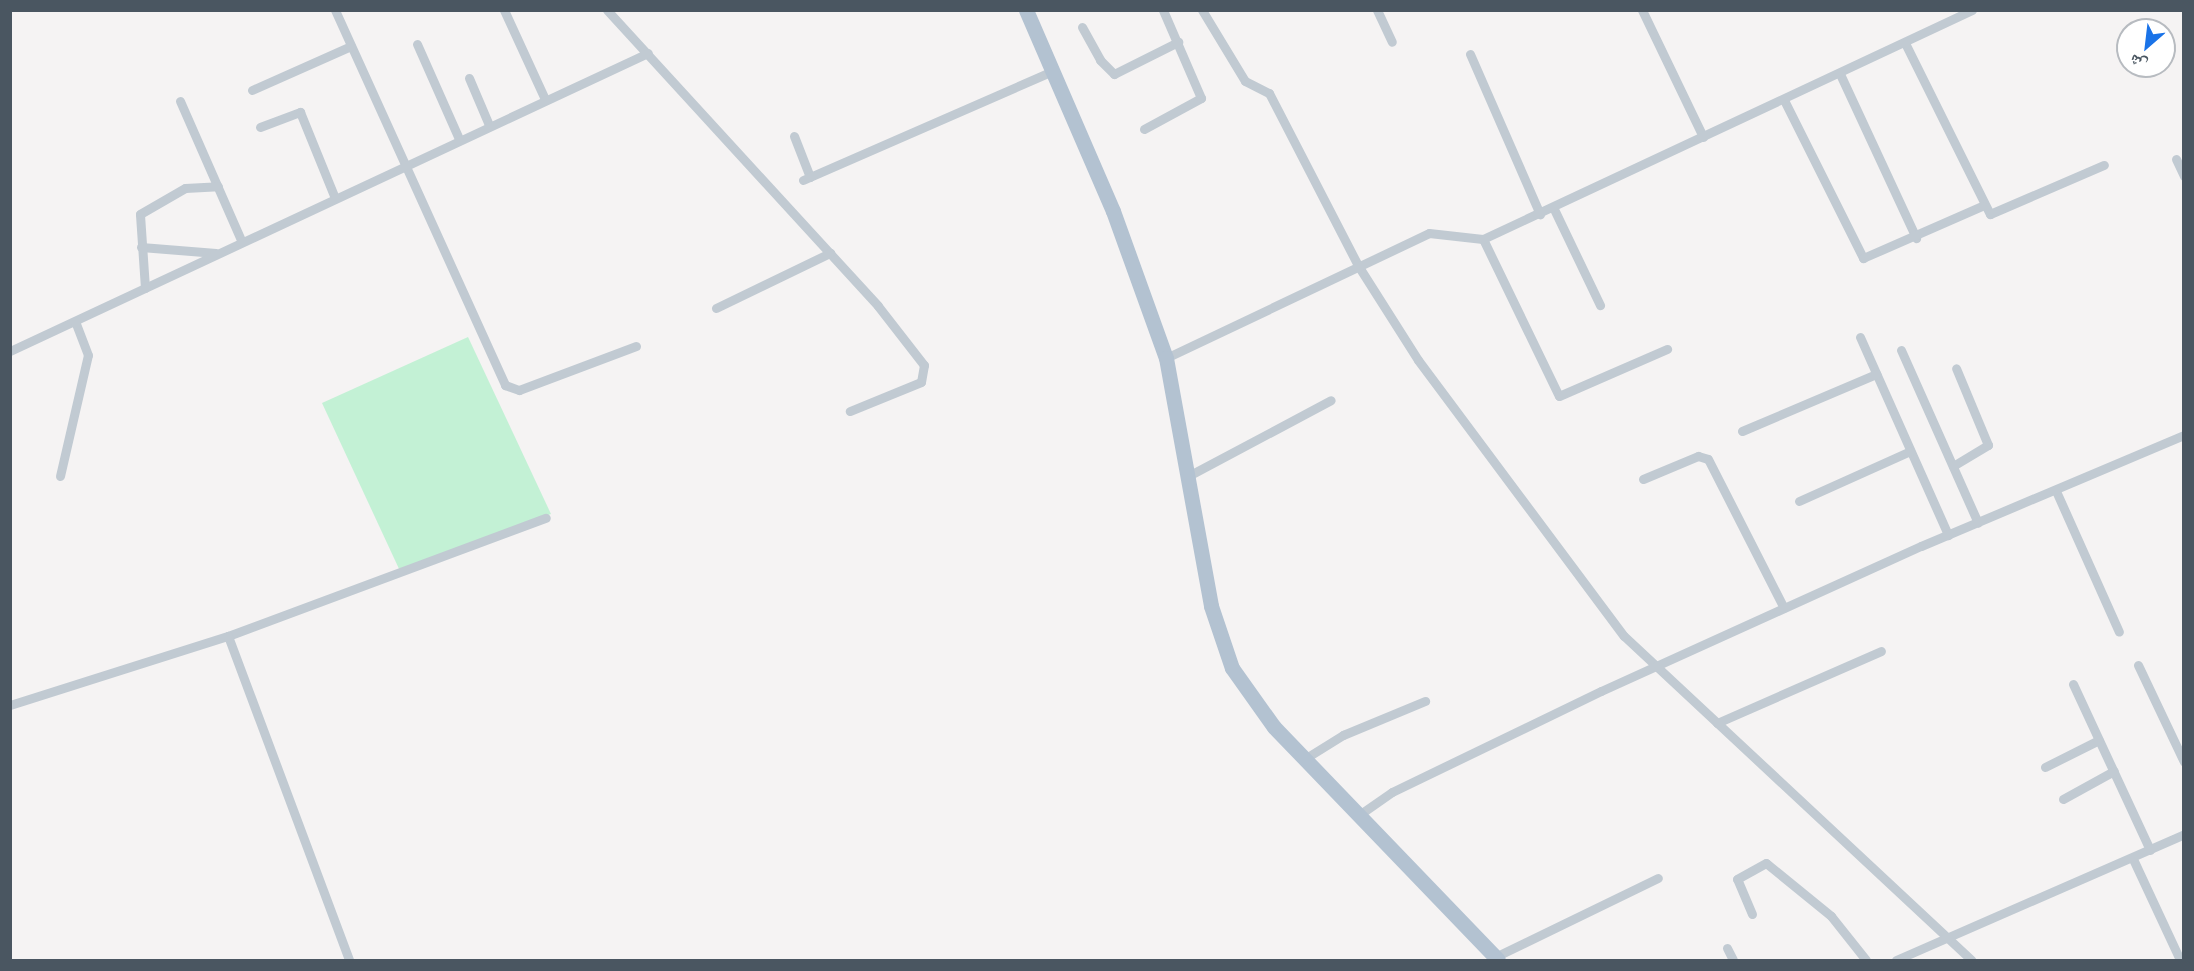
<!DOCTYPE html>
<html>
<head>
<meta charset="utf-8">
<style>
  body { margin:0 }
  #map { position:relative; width:2194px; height:971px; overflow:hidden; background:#f5f3f3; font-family:"Alegreya Sans","Noto Naskh Arabic",sans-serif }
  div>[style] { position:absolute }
  .green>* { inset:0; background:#c3f1d5 }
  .minor>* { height:9px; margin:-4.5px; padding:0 4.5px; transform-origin:4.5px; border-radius:4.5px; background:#c1cad2 }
  .primary>* { height:15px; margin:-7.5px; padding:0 7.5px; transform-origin:7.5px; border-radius:7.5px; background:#b3c2d1 }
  span { translate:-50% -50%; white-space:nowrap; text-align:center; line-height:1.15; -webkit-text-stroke:5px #fff; paint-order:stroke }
  .frame { position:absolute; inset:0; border:12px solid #4a5661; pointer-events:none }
  .north { position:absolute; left:2116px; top:18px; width:60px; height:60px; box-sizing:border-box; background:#fff; border:2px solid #b7bbc0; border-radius:50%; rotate:208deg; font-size:16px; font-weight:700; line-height:24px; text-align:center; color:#4a5661 }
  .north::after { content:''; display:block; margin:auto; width:21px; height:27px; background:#1a73e8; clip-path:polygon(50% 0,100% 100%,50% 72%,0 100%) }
</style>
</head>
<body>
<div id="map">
  <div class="green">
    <div style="clip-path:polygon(468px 337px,551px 514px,400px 571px,322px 403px)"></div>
  </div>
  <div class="minor">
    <div style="left:335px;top:10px;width:412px;rotate:65.6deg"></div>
    <div style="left:505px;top:385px;width:15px;rotate:20deg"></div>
    <div style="left:519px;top:390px;width:125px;rotate:-20.6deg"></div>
    <div style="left:504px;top:10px;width:98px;rotate:65.3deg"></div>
    <div style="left:607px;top:10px;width:401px;rotate:47.5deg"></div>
    <div style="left:878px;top:306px;width:75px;rotate:52.1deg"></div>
    <div style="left:924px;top:365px;width:17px;rotate:100deg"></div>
    <div style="left:921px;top:382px;width:77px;rotate:157.8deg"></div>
    <div style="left:1202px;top:10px;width:83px;rotate:58.8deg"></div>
    <div style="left:1245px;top:81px;width:27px;rotate:27deg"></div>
    <div style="left:1269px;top:93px;width:196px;rotate:62.7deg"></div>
    <div style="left:1359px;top:267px;width:110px;rotate:57.6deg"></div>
    <div style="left:1418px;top:360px;width:344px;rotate:53.3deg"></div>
    <div style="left:1624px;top:636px;width:475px;rotate:43deg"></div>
    <div style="left:1377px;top:10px;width:35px;rotate:65deg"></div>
    <div style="left:1642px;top:10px;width:141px;rotate:64.3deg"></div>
    <div style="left:1082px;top:27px;width:38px;rotate:61deg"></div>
    <div style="left:1100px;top:60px;width:20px;rotate:45deg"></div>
    <div style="left:1114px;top:74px;width:72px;rotate:-26.6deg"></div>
    <div style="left:417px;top:44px;width:104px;rotate:66.1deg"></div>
    <div style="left:1906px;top:45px;width:189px;rotate:63.6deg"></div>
    <div style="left:1990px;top:214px;width:124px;rotate:-23.3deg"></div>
    <div style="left:1470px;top:54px;width:175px;rotate:66.4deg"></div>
    <div style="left:1840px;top:74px;width:181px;rotate:65.1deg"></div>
    <div style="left:469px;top:78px;width:51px;rotate:66.9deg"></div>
    <div style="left:252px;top:90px;width:108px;rotate:-24deg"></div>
    <div style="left:1784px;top:100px;width:177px;rotate:63.4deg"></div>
    <div style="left:1863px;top:258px;width:130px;rotate:-23.6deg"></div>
    <div style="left:180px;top:101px;width:154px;rotate:66.3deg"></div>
    <div style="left:260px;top:127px;width:43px;rotate:-20.6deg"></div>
    <div style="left:300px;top:112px;width:93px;rotate:67.9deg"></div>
    <div style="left:1144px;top:129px;width:65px;rotate:-28.5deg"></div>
    <div style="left:1201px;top:98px;width:96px;rotate:-113.4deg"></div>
    <div style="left:794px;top:136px;width:44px;rotate:68.7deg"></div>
    <div style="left:2176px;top:159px;width:19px;rotate:65deg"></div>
    <div style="left:803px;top:180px;width:272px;rotate:-23.6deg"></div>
    <div style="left:1553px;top:207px;width:109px;rotate:64.4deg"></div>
    <div style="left:1483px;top:239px;width:174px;rotate:64.2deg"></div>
    <div style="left:1559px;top:396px;width:118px;rotate:-23.5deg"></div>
    <div style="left:141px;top:247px;width:75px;rotate:4.6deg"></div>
    <div style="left:145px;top:288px;width:74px;rotate:-93.9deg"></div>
    <div style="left:140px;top:214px;width:52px;rotate:-30deg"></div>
    <div style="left:185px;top:188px;width:33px;rotate:-3deg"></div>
    <div style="left:716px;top:308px;width:127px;rotate:-25.8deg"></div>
    <div style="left:1860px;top:337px;width:217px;rotate:66deg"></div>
    <div style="left:1901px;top:350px;width:189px;rotate:66deg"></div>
    <div style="left:10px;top:351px;width:704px;rotate:-25.04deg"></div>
    <div style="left:1166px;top:358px;width:291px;rotate:-25.4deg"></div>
    <div style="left:1429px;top:233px;width:54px;rotate:6.3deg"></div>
    <div style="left:1483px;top:239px;width:540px;rotate:-25.09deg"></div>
    <div style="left:1742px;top:431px;width:146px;rotate:-23deg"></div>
    <div style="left:1953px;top:466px;width:41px;rotate:-31deg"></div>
    <div style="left:1988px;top:445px;width:83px;rotate:-112.6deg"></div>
    <div style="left:1192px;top:474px;width:157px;rotate:-28deg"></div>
    <div style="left:60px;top:476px;width:124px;rotate:-77deg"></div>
    <div style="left:88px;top:355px;width:36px;rotate:-111deg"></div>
    <div style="left:1643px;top:479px;width:60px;rotate:-22.7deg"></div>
    <div style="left:1698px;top:456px;width:10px;rotate:17deg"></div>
    <div style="left:1708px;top:459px;width:167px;rotate:63deg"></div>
    <div style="left:2056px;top:491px;width:154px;rotate:65.9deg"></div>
    <div style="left:1799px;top:501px;width:122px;rotate:-24.2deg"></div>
    <div style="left:228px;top:636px;width:339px;rotate:-20.4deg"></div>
    <div style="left:2138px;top:665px;width:107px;rotate:64.6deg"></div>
    <div style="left:2073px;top:684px;width:183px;rotate:65.1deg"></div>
    <div style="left:10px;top:705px;width:229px;rotate:-17.6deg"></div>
    <div style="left:228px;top:636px;width:346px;rotate:69.5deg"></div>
    <div style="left:1717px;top:723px;width:179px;rotate:-23.7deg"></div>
    <div style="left:1306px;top:758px;width:44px;rotate:-31.9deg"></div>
    <div style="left:1343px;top:735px;width:89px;rotate:-22.5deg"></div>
    <div style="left:2045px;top:767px;width:60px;rotate:-26.6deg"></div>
    <div style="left:2063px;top:799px;width:58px;rotate:-28.8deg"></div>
    <div style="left:1359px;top:815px;width:40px;rotate:-34.9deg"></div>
    <div style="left:1392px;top:792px;width:232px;rotate:-25.8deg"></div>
    <div style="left:1601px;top:691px;width:351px;rotate:-24.4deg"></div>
    <div style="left:1921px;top:546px;width:285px;rotate:-22.9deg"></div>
    <div style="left:2133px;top:859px;width:111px;rotate:65deg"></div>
    <div style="left:1752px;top:914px;width:38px;rotate:-113deg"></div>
    <div style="left:1737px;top:879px;width:33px;rotate:-29deg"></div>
    <div style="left:1766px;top:863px;width:84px;rotate:39.2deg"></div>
    <div style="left:1831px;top:916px;width:56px;rotate:51.5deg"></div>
    <div style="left:1727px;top:948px;width:13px;rotate:63deg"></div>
    <div style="left:1495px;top:957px;width:181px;rotate:-25.9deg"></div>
    <div style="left:1896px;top:960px;width:314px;rotate:-23.6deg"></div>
  </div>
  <div class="primary">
    <div style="left:1026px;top:10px;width:219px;rotate:66.6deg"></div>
    <div style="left:1113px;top:211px;width:156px;rotate:70.2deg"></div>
    <div style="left:1166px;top:358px;width:252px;rotate:79.7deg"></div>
    <div style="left:1211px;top:606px;width:65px;rotate:71.3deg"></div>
    <div style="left:1232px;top:668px;width:72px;rotate:54.6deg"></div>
    <div style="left:1274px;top:727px;width:323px;rotate:46.1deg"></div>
  </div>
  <div class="frame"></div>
  <div class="north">ش</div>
</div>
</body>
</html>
